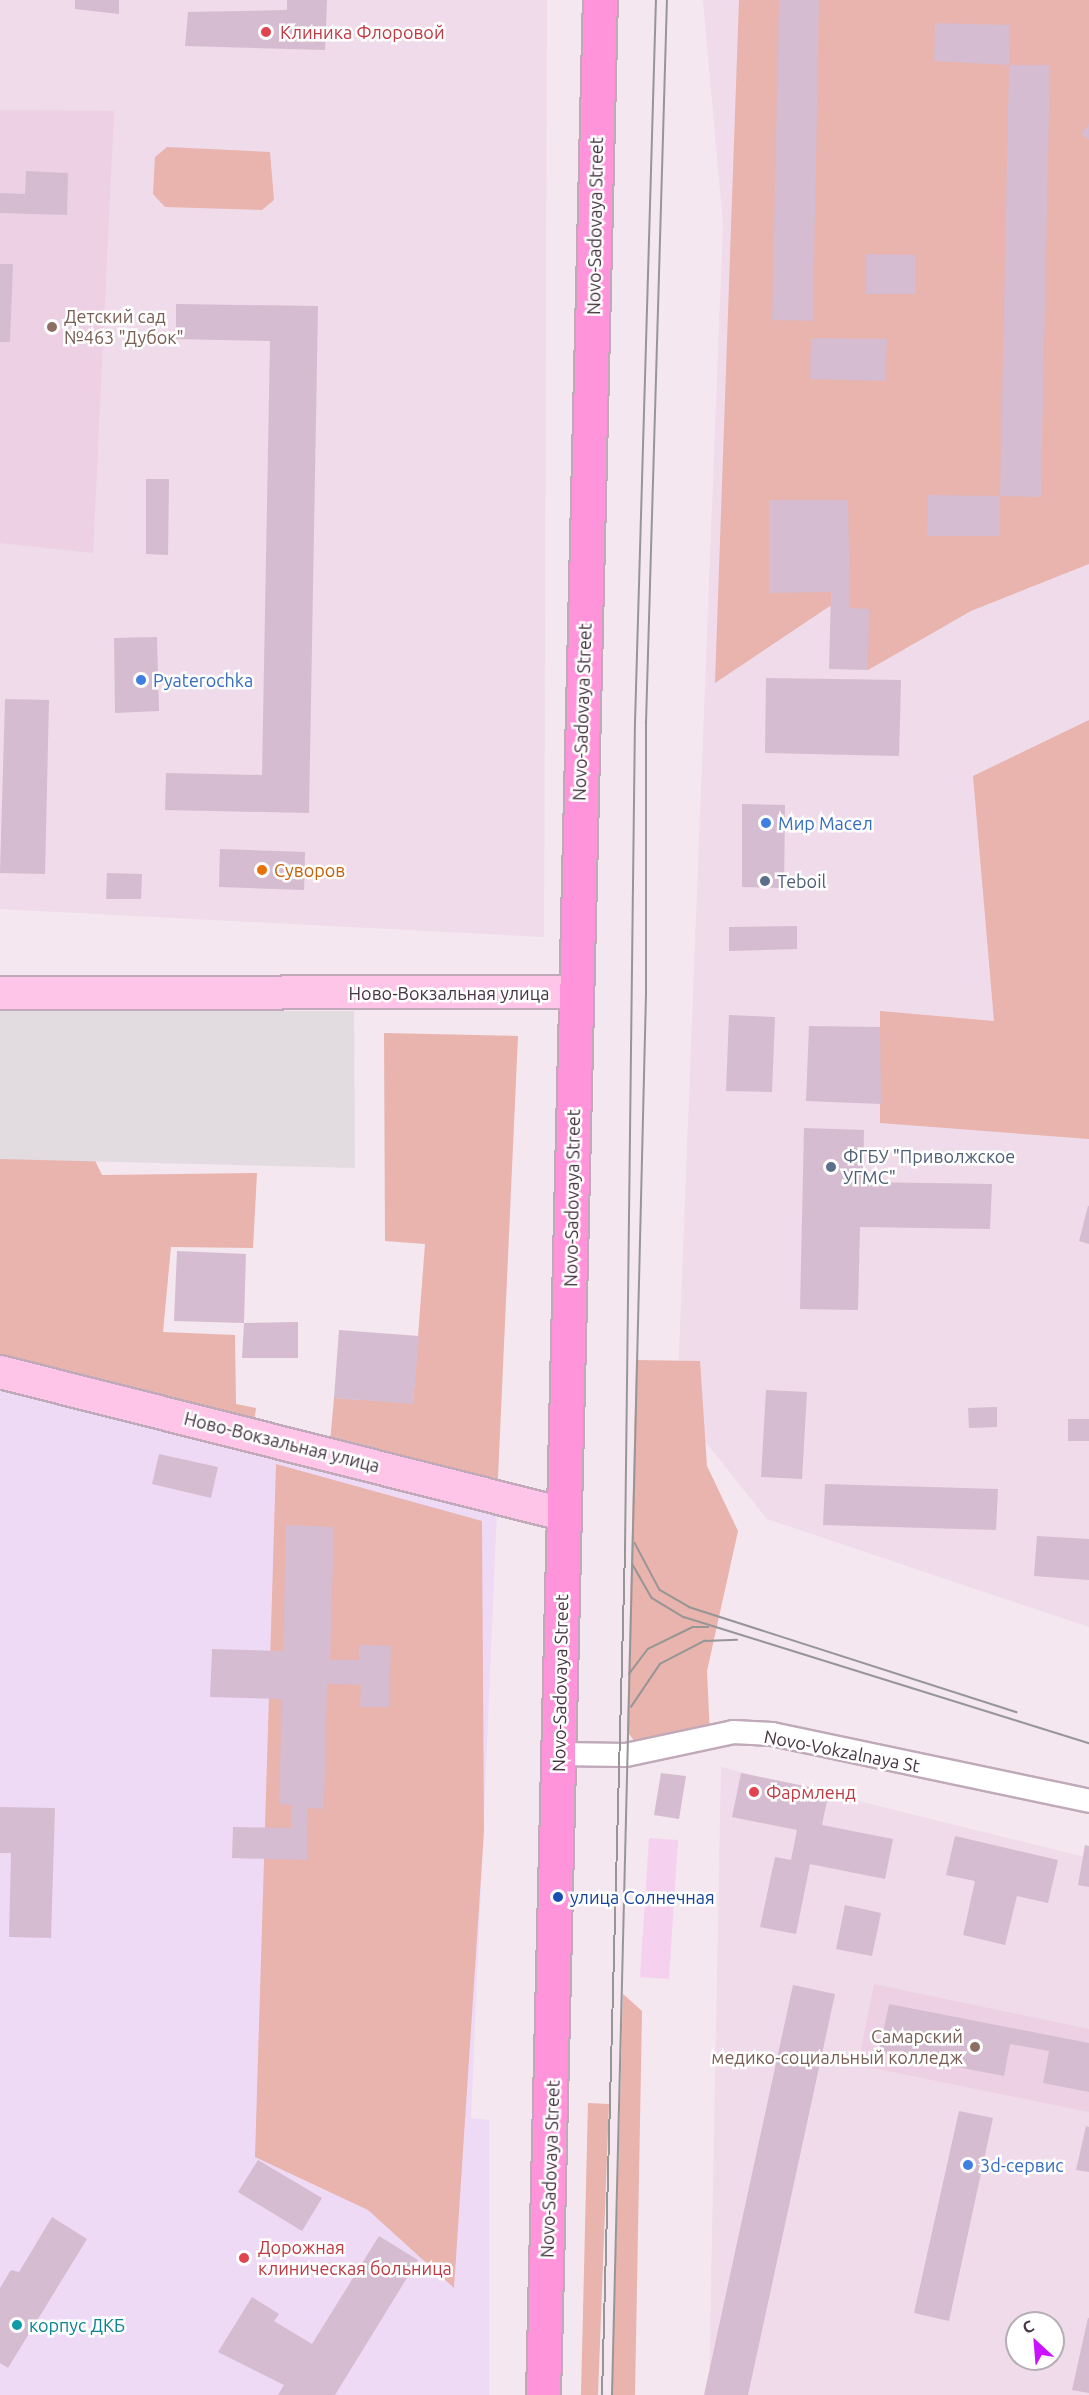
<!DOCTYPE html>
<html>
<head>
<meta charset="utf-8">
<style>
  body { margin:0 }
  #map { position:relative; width:1089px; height:2395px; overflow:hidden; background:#f4e7ef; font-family:Ubuntu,sans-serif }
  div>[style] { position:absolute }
  .residential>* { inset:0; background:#efdbe9 }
  .commercial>* { inset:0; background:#f6d1ef }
  .education>* { inset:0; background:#edd0e3 }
  .medical>* { inset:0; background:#eedaf5 }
  .green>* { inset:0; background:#e9b3ae }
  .parking>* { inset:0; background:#e2dce0 }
  .building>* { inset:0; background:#d6bcd0 }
  .roads { filter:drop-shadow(2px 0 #c0a9b9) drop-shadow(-2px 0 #c0a9b9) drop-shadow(0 2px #c0a9b9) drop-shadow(0 -2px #c0a9b9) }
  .street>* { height:22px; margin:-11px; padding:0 11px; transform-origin:11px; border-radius:11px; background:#fff }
  .secondary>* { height:32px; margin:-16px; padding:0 16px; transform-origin:16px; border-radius:16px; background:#ffc5e9 }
  .primary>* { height:33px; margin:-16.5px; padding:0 16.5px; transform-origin:16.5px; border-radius:16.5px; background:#ff94da }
  .tram>* { height:1.5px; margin:-0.75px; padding:0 0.75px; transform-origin:0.75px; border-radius:0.75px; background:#969696 }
  .dots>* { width:16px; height:16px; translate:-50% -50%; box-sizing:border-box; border:3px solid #fff; border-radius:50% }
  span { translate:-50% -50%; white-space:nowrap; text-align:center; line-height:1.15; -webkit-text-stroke:5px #fff; paint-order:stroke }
  .health-label { font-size:18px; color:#be3a42 }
  .left { translate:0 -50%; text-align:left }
  .street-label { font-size:18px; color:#473543 }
  .education-label { font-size:18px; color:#785e54 }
  .right { translate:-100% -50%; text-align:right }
  .shop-label { font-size:18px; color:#366cbe }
  .food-label { font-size:18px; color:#c56008 }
  .service-label { font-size:18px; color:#4e5e75 }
  .transit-label { font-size:18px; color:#164399 }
  .culture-label { font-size:18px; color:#0d838f }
  .north { position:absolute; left:1005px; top:2311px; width:60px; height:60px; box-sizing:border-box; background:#fff; border:2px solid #b5aeb4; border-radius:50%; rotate:334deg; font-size:16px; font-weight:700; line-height:24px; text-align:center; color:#473543 }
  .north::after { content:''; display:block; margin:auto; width:21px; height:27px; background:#cb12ff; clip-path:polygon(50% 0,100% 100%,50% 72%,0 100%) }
</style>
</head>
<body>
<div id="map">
  <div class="residential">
    <div style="clip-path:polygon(0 0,547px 0,544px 937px,0 909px)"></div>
    <div style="clip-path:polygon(703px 0,1089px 0,1089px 1627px,767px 1519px,677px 1406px,723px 224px)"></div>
    <div style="clip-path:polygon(evenodd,721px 1767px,1089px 1858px,1089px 2395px,709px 2395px,721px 1767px,1017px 2323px,1053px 2323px,1053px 2359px,1017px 2359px,1017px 2323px)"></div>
  </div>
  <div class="commercial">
    <div style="clip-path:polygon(649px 1838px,678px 1840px,669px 1979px,640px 1977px)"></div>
  </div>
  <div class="education">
    <div style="clip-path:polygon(0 110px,114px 111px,93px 553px,0 543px)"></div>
    <div style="clip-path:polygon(874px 1984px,1089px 2029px,1089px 2112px,858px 2065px)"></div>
  </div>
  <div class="medical">
    <div style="clip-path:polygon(0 1382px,497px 1510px,471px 2118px,489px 2120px,489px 2395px,0 2395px)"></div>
  </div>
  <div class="green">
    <div style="clip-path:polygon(739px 0,1089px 0,1089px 564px,971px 611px,868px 670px,830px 606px,715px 683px)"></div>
    <div style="clip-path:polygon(167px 147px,270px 152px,274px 200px,262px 210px,165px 207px,153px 194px,155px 157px)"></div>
    <div style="clip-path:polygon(1089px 720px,1089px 1139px,880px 1123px,880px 1011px,994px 1021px,973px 776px)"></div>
    <div style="clip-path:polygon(0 1028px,34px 1034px,102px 1175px,257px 1173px,253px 1248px,171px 1247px,163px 1332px,235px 1335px,236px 1404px,256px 1408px,252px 1436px,0 1373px)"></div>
    <div style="clip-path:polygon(384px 1033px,518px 1036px,497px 1499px,329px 1454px,334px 1398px,413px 1403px,425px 1244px,385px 1241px)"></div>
    <div style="clip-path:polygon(636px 1360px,700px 1361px,707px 1466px,738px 1531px,707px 1671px,710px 1736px,642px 1752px,627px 1731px)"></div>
    <div style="clip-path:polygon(276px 1464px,482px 1521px,484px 1831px,454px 2288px,368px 2210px,255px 2157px)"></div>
    <div style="clip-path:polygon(623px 1994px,642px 2011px,635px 2395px,612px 2395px)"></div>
    <div style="clip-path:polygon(588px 2103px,609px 2104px,598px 2395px,581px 2395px)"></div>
  </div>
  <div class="parking">
    <div style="clip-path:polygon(0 1011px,354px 1011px,355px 1168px,0 1159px)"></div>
  </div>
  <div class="building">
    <div style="clip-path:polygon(75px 0,119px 0,119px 14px,75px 9px)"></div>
    <div style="clip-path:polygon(287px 0,327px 0,325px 50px,185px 46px,188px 12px,287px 10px)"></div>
    <div style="clip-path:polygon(779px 0,819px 0,813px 321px,772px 320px)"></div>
    <div style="clip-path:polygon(935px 23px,1010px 25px,1009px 65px,1050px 65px,1041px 497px,1000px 496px,1000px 536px,927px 536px,928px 495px,1000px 496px,1009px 65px,934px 61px)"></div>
    <div style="clip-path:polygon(1089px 124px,1089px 140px,1081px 134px)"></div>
    <div style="clip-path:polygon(26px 171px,68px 173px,67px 215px,0 213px,0 193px,25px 194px)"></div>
    <div style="clip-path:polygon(866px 254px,916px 255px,916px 294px,866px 294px)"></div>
    <div style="clip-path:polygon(0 264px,13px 264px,10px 342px,0 342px)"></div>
    <div style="clip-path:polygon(176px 304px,318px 306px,309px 813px,165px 810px,166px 773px,262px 775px,270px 341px,176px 339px)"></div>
    <div style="clip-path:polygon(811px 338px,887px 339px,885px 381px,810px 379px)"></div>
    <div style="clip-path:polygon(146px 479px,169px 479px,168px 555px,146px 554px)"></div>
    <div style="clip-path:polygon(769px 500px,848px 500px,850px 608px,869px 609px,868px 670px,829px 669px,831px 592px,769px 593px)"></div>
    <div style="clip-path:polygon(157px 637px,159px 711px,115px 713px,114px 638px)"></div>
    <div style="clip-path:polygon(766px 678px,901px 680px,899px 756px,765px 753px)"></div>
    <div style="clip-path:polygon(5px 699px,49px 700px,45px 874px,0 873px)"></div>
    <div style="clip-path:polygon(742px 804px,785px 805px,784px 888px,742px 887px)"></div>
    <div style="clip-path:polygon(220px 849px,305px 852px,304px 890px,219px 887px)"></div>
    <div style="clip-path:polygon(107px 873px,142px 874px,141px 899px,106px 899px)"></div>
    <div style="clip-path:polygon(797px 926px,797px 949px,729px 951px,729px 927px)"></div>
    <div style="clip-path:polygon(729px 1015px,775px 1017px,772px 1092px,726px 1091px)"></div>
    <div style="clip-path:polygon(809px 1026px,880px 1027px,881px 1104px,806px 1101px)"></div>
    <div style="clip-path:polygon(804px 1128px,864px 1130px,863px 1182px,992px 1184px,990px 1229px,860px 1227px,858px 1310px,800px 1309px)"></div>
    <div style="clip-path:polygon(1088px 1206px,1089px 1206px,1089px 1244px,1079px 1241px)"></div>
    <div style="clip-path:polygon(177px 1251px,246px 1254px,244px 1323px,298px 1322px,298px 1358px,242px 1358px,244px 1323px,174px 1321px)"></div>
    <div style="clip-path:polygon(339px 1330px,419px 1336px,413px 1404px,334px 1398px)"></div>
    <div style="clip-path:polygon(766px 1390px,807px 1392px,802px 1479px,761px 1477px)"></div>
    <div style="clip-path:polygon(997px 1407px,997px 1427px,969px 1428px,968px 1408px)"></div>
    <div style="clip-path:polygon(1068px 1419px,1089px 1419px,1089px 1441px,1068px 1441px)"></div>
    <div style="clip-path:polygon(159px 1454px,218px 1467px,211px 1498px,152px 1484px)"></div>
    <div style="clip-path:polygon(825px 1484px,998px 1489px,996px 1530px,823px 1525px)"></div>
    <div style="clip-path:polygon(286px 1525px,334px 1527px,330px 1660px,359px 1660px,359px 1645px,391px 1646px,389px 1707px,360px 1707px,361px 1685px,327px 1684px,324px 1809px,308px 1808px,307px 1860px,232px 1858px,233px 1827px,291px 1828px,291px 1805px,279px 1804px,282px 1699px,210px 1697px,212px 1649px,283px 1651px)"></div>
    <div style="clip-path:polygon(1037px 1536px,1089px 1539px,1089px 1580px,1034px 1576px)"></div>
    <div style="clip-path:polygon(661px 1773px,686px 1776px,679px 1819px,654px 1815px)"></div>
    <div style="clip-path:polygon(741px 1773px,829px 1791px,822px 1825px,893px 1839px,885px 1879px,810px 1864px,796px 1934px,760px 1927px,775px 1857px,791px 1860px,797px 1830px,732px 1817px)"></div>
    <div style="clip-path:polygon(0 1807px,55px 1808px,51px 1938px,9px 1937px,11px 1853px,0 1853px)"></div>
    <div style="clip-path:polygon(955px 1836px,1058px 1860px,1048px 1903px,1017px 1896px,1005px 1945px,963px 1935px,975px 1881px,946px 1875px)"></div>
    <div style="clip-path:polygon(1085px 1845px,1089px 1846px,1089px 1887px,1078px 1885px)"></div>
    <div style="clip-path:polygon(845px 1905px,881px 1913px,872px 1956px,836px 1949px)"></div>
    <div style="clip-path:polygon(793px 1985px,835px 1994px,748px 2395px,704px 2395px)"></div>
    <div style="clip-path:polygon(889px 2004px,1089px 2043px,1089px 2092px,1043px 2083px,1049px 2051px,1010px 2044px,1004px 2076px,879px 2052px)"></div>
    <div style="clip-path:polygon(959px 2111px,993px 2118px,949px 2321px,914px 2313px)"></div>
    <div style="clip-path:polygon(1086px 2126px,1089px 2127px,1089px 2172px,1076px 2170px)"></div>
    <div style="clip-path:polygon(258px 2160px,322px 2198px,302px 2231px,238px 2192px)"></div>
    <div style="clip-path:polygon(52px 2217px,87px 2239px,8px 2368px,0 2363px,0 2288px,11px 2270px,19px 2272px)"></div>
    <div style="clip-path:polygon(379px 2236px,418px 2260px,335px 2395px,278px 2395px,284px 2385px,218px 2352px,252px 2297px,279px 2314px,274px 2321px,312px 2344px)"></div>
    <div style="clip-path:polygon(1088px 2318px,1089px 2318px,1089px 2393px,1072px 2390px)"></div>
  </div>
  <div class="roads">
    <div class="street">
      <div style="left:558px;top:1754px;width:68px;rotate:0.8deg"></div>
      <div style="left:626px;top:1755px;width:109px;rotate:-12.1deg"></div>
      <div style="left:733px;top:1732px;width:39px;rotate:3deg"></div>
      <div style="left:772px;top:1734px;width:324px;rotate:11.9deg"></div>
    </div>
    <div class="secondary">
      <div style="left:0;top:993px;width:574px;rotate:-0.1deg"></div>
      <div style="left:0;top:1372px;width:581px;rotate:14.16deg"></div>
    </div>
    <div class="primary">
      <div style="left:543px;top:2395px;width:2396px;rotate:-88.64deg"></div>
    </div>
  </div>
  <div class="tram">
    <div style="left:635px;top:1543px;width:53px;rotate:62deg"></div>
    <div style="left:660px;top:1590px;width:34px;rotate:30deg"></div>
    <div style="left:689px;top:1607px;width:344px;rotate:17.8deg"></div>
    <div style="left:633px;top:1565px;width:38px;rotate:60deg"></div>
    <div style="left:652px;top:1598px;width:37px;rotate:31deg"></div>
    <div style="left:684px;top:1617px;width:424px;rotate:17.3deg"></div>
    <div style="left:629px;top:1674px;width:31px;rotate:-53deg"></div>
    <div style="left:648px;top:1649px;width:50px;rotate:-26.1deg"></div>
    <div style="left:693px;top:1627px;width:15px"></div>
    <div style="left:631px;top:1707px;width:52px;rotate:-56deg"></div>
    <div style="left:660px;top:1664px;width:50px;rotate:-27.6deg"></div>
    <div style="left:704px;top:1641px;width:33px;rotate:-2deg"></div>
    <div style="left:602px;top:2395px;width:846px;rotate:-88.44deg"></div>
    <div style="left:625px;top:1549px;width:826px;rotate:-89.31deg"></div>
    <div style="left:635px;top:723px;width:723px;rotate:-88.34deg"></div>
    <div style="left:612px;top:2395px;width:1399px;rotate:-88.61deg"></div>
    <div style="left:646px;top:996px;width:273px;rotate:-90deg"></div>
    <div style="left:646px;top:723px;width:723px;rotate:-88.34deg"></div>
  </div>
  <div class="dots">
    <div style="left:266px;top:32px;background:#e0444e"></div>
    <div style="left:52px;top:327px;background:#8d6e63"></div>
    <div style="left:141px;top:680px;background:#3f7fe0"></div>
    <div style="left:766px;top:823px;background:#3f7fe0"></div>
    <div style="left:262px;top:870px;background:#e8710a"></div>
    <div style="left:765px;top:881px;background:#5c6f8a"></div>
    <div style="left:831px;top:1167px;background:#5c6f8a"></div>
    <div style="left:754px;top:1792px;background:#e0444e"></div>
    <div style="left:558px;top:1897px;background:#1a4fb4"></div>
    <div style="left:975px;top:2047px;background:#8d6e63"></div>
    <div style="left:968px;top:2165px;background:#3f7fe0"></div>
    <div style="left:244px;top:2258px;background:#e0444e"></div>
    <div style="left:17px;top:2325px;background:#0f9aa8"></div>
  </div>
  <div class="health-label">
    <span class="left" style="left:280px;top:32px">Клиника Флоровой</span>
    <span class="left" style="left:766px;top:1792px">Фармленд</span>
    <span class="left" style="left:258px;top:2258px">Дорожная<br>клиническая больница</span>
  </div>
  <div class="street-label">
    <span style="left:595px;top:226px;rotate:-89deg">Novo-Sadovaya Street</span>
    <span style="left:582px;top:712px;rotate:-88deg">Novo-Sadovaya Street</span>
    <span style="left:449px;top:993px">Ново-Вокзальная улица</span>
    <span style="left:572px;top:1198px;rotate:-89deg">Novo-Sadovaya Street</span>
    <span style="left:282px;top:1442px;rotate:14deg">Ново-Вокзальная улица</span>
    <span style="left:560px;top:1683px;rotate:-89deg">Novo-Sadovaya Street</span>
    <span style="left:842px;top:1751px;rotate:11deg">Novo-Vokzalnaya St</span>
    <span style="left:550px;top:2169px;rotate:-88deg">Novo-Sadovaya Street</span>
  </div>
  <div class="education-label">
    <span class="left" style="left:64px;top:327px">Детский сад<br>№463 "Дубок"</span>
    <span class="right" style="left:963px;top:2047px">Самарский<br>медико-социальный колледж</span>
  </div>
  <div class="shop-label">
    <span class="left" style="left:153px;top:680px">Pyaterochka</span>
    <span class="left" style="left:778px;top:823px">Мир Масел</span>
    <span class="left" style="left:980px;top:2165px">3d-сервис</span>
  </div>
  <div class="food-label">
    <span class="left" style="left:274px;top:870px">Суворов</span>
  </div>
  <div class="service-label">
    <span class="left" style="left:777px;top:881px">Teboil</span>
    <span class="left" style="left:843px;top:1167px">ФГБУ "Приволжское<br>УГМС"</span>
  </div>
  <div class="transit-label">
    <span class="left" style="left:570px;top:1897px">улица Солнечная</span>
  </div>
  <div class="culture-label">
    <span class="left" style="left:29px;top:2325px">корпус ДКБ</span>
  </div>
  <div class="north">С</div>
</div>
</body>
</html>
